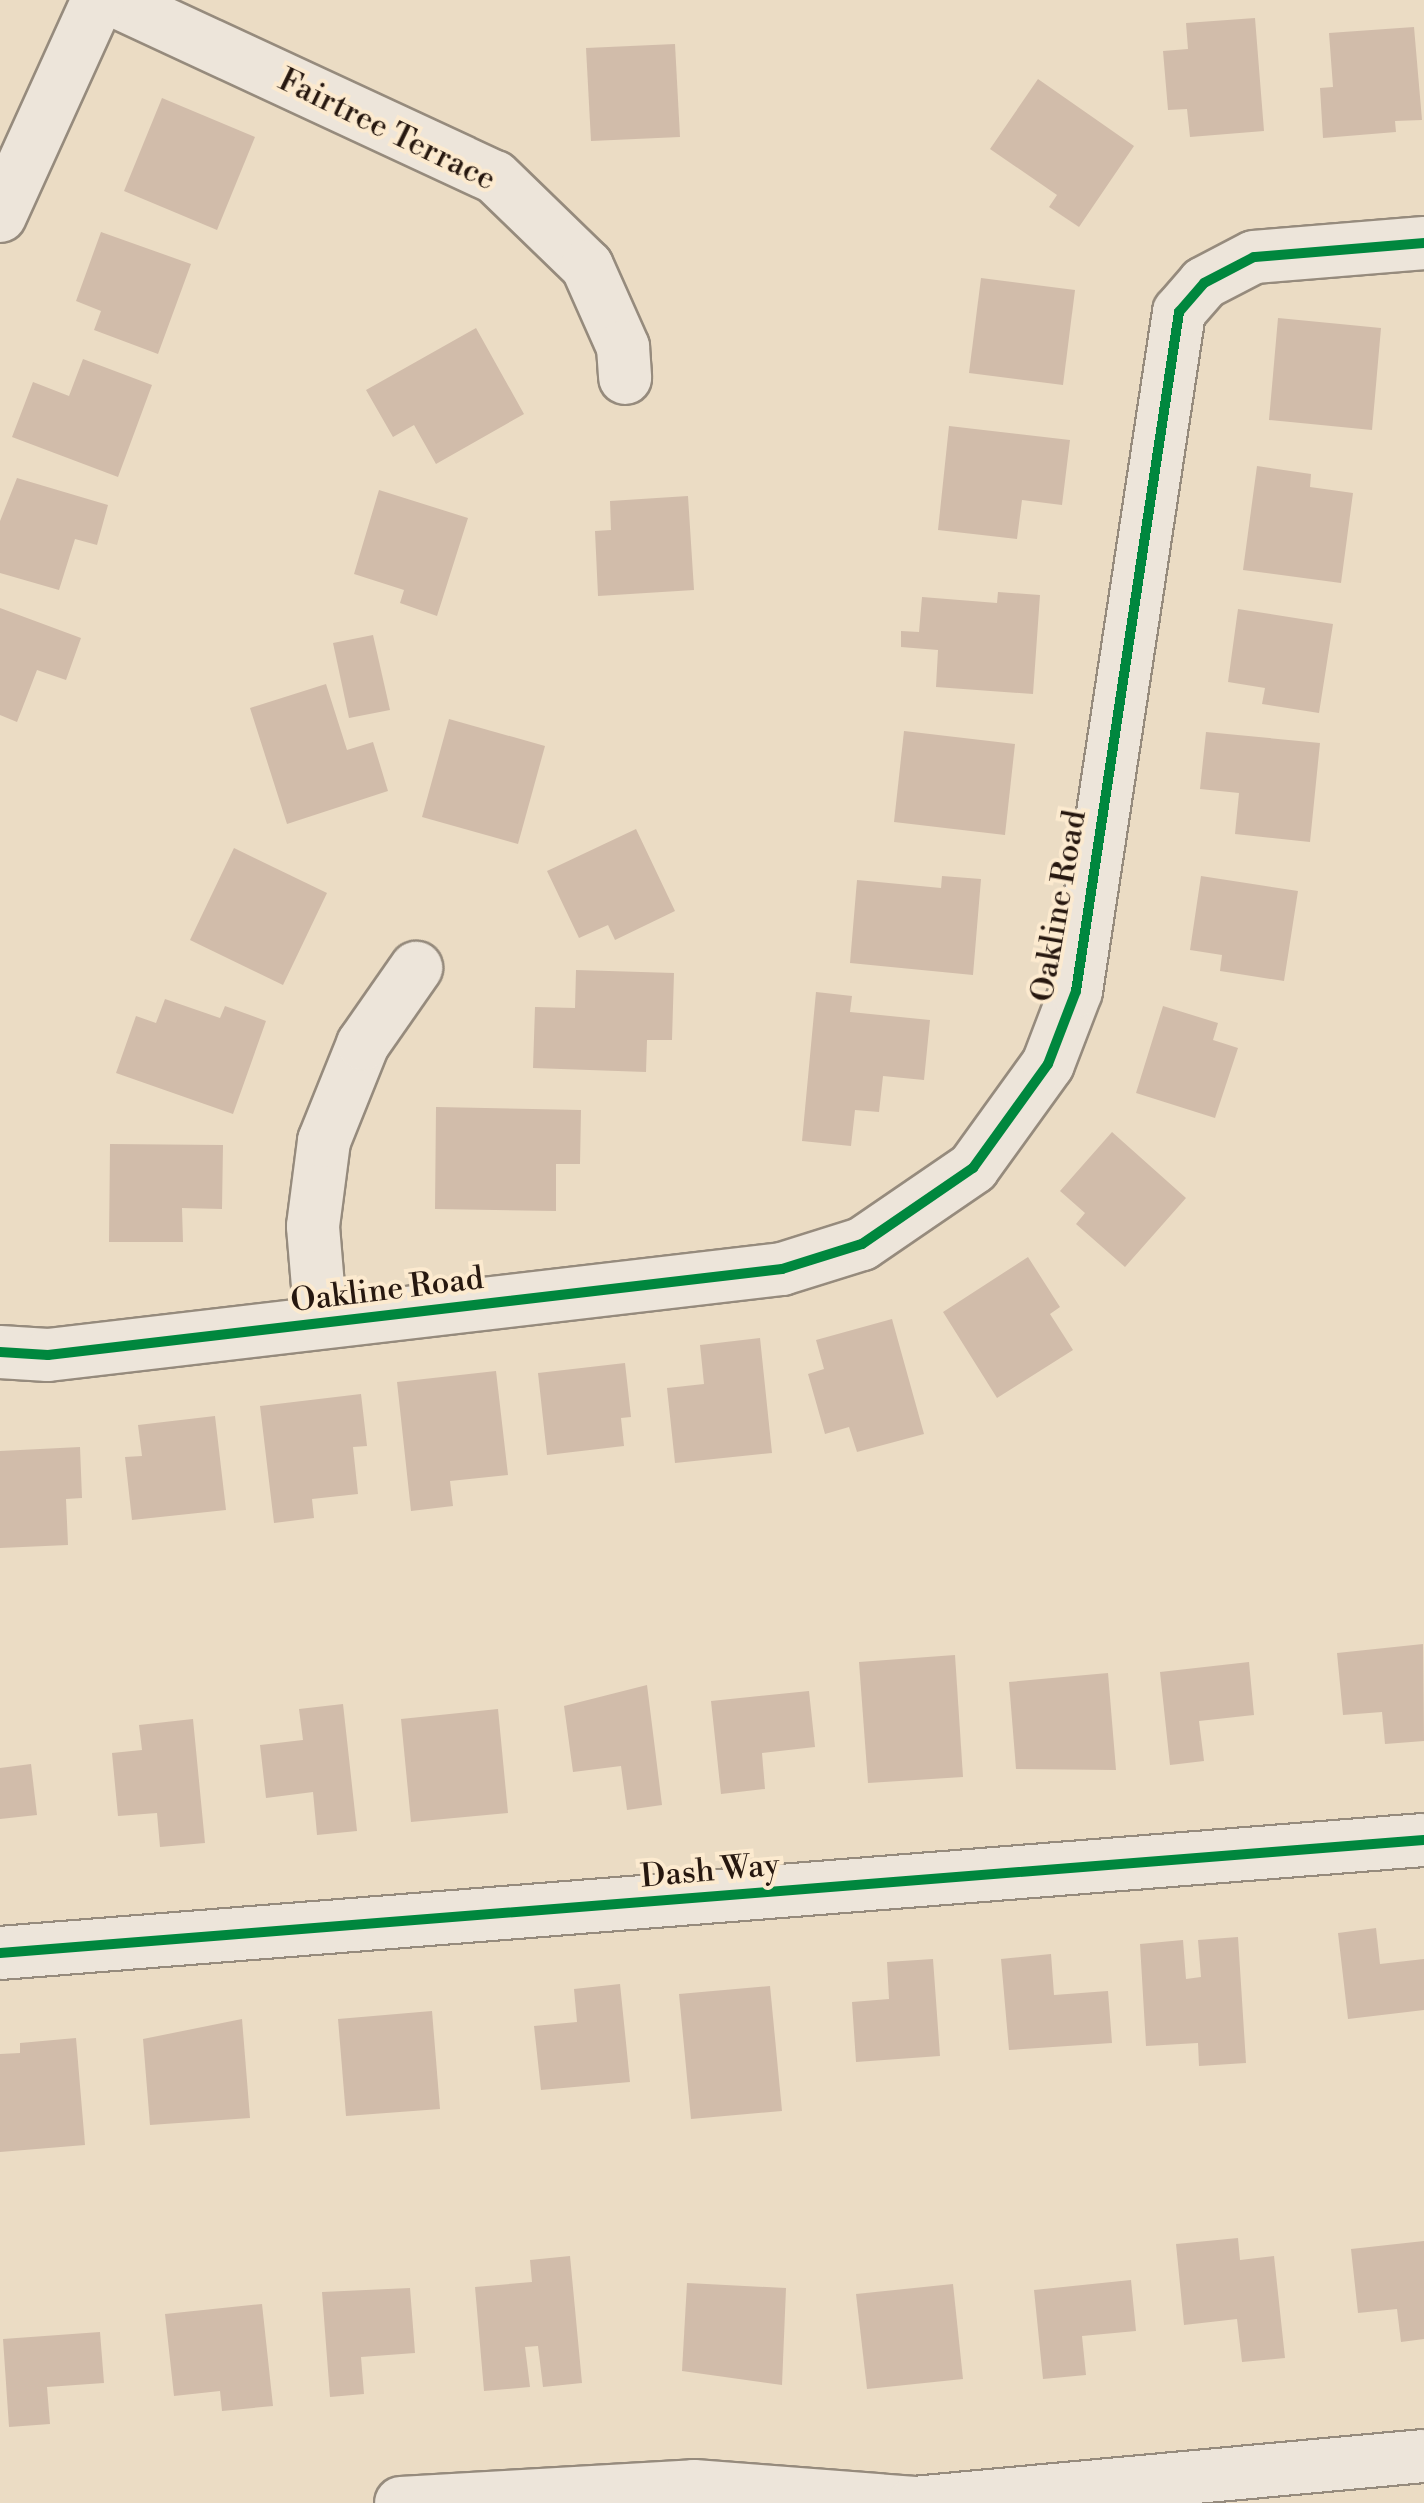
<!DOCTYPE html>
<html>
<head>
<meta charset="utf-8">
<style>
  body { margin:0 }
  #map { position:relative; width:1424px; height:2503px; overflow:hidden; background:#ebdcc4; font-family:"Libre Bodoni",serif }
  div>[style] { position:absolute }
  .building>* { inset:0; background:#d1bcaa }
  .roads { filter:drop-shadow(2px 0 #968b7d) drop-shadow(-2px 0 #968b7d) drop-shadow(0 2px #968b7d) drop-shadow(0 -2px #968b7d) }
  .minor>* { height:52px; margin:-26px; padding:0 26px; transform-origin:26px; border-radius:26px; background:#ede5da }
  .cycleway>* { height:10px; margin:-5px; padding:0 5px; transform-origin:5px; border-radius:5px; background:#00873e }
  span { translate:-50% -50%; white-space:nowrap; text-align:center; line-height:1.15; -webkit-text-stroke:8px #fceacf; paint-order:stroke }
  .street-label { font-size:32px; color:#26170f }
</style>
</head>
<body>
<div id="map">
  <div class="building">
    <div style="clip-path:polygon(1255px 18px,1264px 131px,1190px 137px,1187px 109px,1168px 110px,1163px 51px,1188px 49px,1186px 23px)"></div>
    <div style="clip-path:polygon(1414px 27px,1422px 120px,1395px 121px,1396px 132px,1323px 138px,1320px 88px,1333px 87px,1329px 33px)"></div>
    <div style="clip-path:polygon(675px 44px,680px 137px,591px 141px,586px 48px)"></div>
    <div style="clip-path:polygon(1038px 79px,1134px 146px,1079px 227px,1049px 207px,1057px 195px,990px 149px)"></div>
    <div style="clip-path:polygon(162px 98px,255px 137px,217px 230px,124px 191px)"></div>
    <div style="clip-path:polygon(101px 232px,191px 264px,158px 354px,94px 330px,101px 311px,76px 301px)"></div>
    <div style="clip-path:polygon(981px 278px,1075px 290px,1063px 385px,969px 373px)"></div>
    <div style="clip-path:polygon(1278px 318px,1381px 328px,1372px 430px,1269px 420px)"></div>
    <div style="clip-path:polygon(476px 328px,524px 414px,436px 464px,414px 425px,393px 437px,366px 390px)"></div>
    <div style="clip-path:polygon(83px 359px,152px 385px,118px 477px,12px 437px,33px 382px,69px 396px)"></div>
    <div style="clip-path:polygon(949px 426px,1070px 440px,1062px 505px,1022px 500px,1017px 539px,938px 530px)"></div>
    <div style="clip-path:polygon(1257px 466px,1311px 474px,1310px 487px,1353px 493px,1341px 583px,1243px 570px)"></div>
    <div style="clip-path:polygon(17px 478px,108px 505px,97px 545px,75px 539px,59px 590px,0 573px,0 521px)"></div>
    <div style="clip-path:polygon(379px 490px,468px 518px,437px 616px,400px 603px,404px 590px,354px 574px)"></div>
    <div style="clip-path:polygon(688px 496px,694px 590px,598px 596px,595px 531px,611px 530px,610px 501px)"></div>
    <div style="clip-path:polygon(998px 592px,1040px 595px,1033px 694px,936px 687px,938px 650px,901px 647px,901px 631px,919px 632px,922px 597px,997px 603px)"></div>
    <div style="clip-path:polygon(0 608px,81px 638px,66px 680px,37px 670px,17px 722px,0 715px)"></div>
    <div style="clip-path:polygon(1238px 609px,1333px 624px,1319px 713px,1262px 704px,1265px 688px,1228px 682px)"></div>
    <div style="clip-path:polygon(373px 635px,390px 710px,349px 718px,333px 643px)"></div>
    <div style="clip-path:polygon(326px 684px,347px 750px,373px 742px,388px 791px,287px 824px,250px 708px)"></div>
    <div style="clip-path:polygon(449px 719px,545px 746px,518px 844px,422px 817px)"></div>
    <div style="clip-path:polygon(904px 731px,1015px 744px,1005px 835px,894px 822px)"></div>
    <div style="clip-path:polygon(1206px 732px,1320px 743px,1310px 842px,1235px 834px,1239px 793px,1200px 789px)"></div>
    <div style="clip-path:polygon(636px 829px,675px 911px,615px 940px,608px 925px,579px 938px,547px 871px)"></div>
    <div style="clip-path:polygon(234px 848px,327px 893px,283px 985px,190px 940px)"></div>
    <div style="clip-path:polygon(942px 876px,981px 879px,973px 975px,850px 963px,857px 880px,941px 888px)"></div>
    <div style="clip-path:polygon(1201px 876px,1298px 891px,1284px 981px,1220px 971px,1222px 955px,1190px 950px)"></div>
    <div style="clip-path:polygon(576px 970px,674px 973px,672px 1040px,647px 1040px,646px 1072px,533px 1068px,535px 1007px,575px 1008px)"></div>
    <div style="clip-path:polygon(816px 992px,852px 996px,850px 1012px,930px 1020px,924px 1080px,883px 1076px,879px 1112px,855px 1110px,851px 1146px,802px 1141px)"></div>
    <div style="clip-path:polygon(165px 999px,220px 1018px,225px 1006px,266px 1021px,233px 1114px,116px 1073px,136px 1016px,156px 1023px)"></div>
    <div style="clip-path:polygon(1163px 1006px,1218px 1023px,1213px 1040px,1238px 1048px,1215px 1118px,1136px 1093px)"></div>
    <div style="clip-path:polygon(436px 1107px,581px 1110px,580px 1164px,556px 1164px,556px 1211px,435px 1209px)"></div>
    <div style="clip-path:polygon(1112px 1132px,1186px 1198px,1125px 1267px,1076px 1224px,1085px 1213px,1060px 1191px)"></div>
    <div style="clip-path:polygon(110px 1144px,223px 1145px,222px 1209px,182px 1208px,183px 1242px,109px 1242px)"></div>
    <div style="clip-path:polygon(1028px 1257px,1060px 1307px,1050px 1314px,1073px 1350px,997px 1398px,943px 1312px)"></div>
    <div style="clip-path:polygon(892px 1319px,924px 1434px,857px 1452px,849px 1427px,825px 1434px,808px 1374px,824px 1369px,816px 1340px)"></div>
    <div style="clip-path:polygon(760px 1338px,772px 1453px,675px 1463px,667px 1388px,704px 1384px,700px 1345px)"></div>
    <div style="clip-path:polygon(625px 1363px,631px 1417px,621px 1418px,624px 1446px,547px 1455px,538px 1373px)"></div>
    <div style="clip-path:polygon(496px 1371px,508px 1475px,450px 1481px,453px 1506px,411px 1511px,397px 1382px)"></div>
    <div style="clip-path:polygon(361px 1394px,367px 1446px,353px 1447px,358px 1494px,312px 1499px,314px 1518px,274px 1523px,260px 1406px)"></div>
    <div style="clip-path:polygon(215px 1416px,226px 1510px,132px 1520px,125px 1457px,142px 1456px,138px 1425px)"></div>
    <div style="clip-path:polygon(80px 1447px,82px 1498px,66px 1499px,68px 1545px,0 1548px,0 1451px)"></div>
    <div style="clip-path:polygon(1423px 1644px,1424px 1741px,1385px 1744px,1382px 1712px,1343px 1715px,1337px 1653px)"></div>
    <div style="clip-path:polygon(955px 1655px,963px 1777px,868px 1783px,859px 1662px)"></div>
    <div style="clip-path:polygon(1249px 1662px,1254px 1715px,1199px 1721px,1204px 1761px,1170px 1765px,1160px 1672px)"></div>
    <div style="clip-path:polygon(1108px 1673px,1116px 1770px,1016px 1769px,1009px 1682px)"></div>
    <div style="clip-path:polygon(647px 1685px,662px 1805px,627px 1810px,621px 1766px,573px 1772px,564px 1706px)"></div>
    <div style="clip-path:polygon(809px 1691px,815px 1747px,762px 1753px,765px 1789px,721px 1794px,711px 1701px)"></div>
    <div style="clip-path:polygon(343px 1704px,357px 1831px,317px 1835px,313px 1792px,266px 1798px,260px 1745px,303px 1740px,299px 1709px)"></div>
    <div style="clip-path:polygon(498px 1709px,508px 1813px,411px 1822px,401px 1719px)"></div>
    <div style="clip-path:polygon(193px 1719px,205px 1843px,160px 1847px,157px 1813px,118px 1816px,112px 1753px,142px 1750px,139px 1725px)"></div>
    <div style="clip-path:polygon(31px 1764px,37px 1815px,0 1819px,0 1768px)"></div>
    <div style="clip-path:polygon(1376px 1928px,1380px 1964px,1424px 1959px,1424px 2010px,1348px 2019px,1338px 1933px)"></div>
    <div style="clip-path:polygon(1238px 1937px,1246px 2063px,1199px 2066px,1198px 2043px,1146px 2046px,1140px 1944px,1183px 1940px,1186px 1979px,1201px 1977px,1198px 1940px)"></div>
    <div style="clip-path:polygon(1051px 1954px,1054px 1995px,1108px 1991px,1112px 2043px,1009px 2050px,1001px 1959px)"></div>
    <div style="clip-path:polygon(933px 1959px,940px 2056px,856px 2062px,852px 2002px,889px 1999px,887px 1962px)"></div>
    <div style="clip-path:polygon(620px 1984px,630px 2082px,541px 2090px,534px 2026px,577px 2022px,574px 1989px)"></div>
    <div style="clip-path:polygon(770px 1986px,782px 2111px,691px 2119px,679px 1994px)"></div>
    <div style="clip-path:polygon(432px 2011px,440px 2109px,346px 2116px,338px 2019px)"></div>
    <div style="clip-path:polygon(242px 2019px,250px 2118px,150px 2125px,143px 2039px)"></div>
    <div style="clip-path:polygon(76px 2038px,85px 2145px,0 2152px,0 2054px,20px 2053px,20px 2043px)"></div>
    <div style="clip-path:polygon(1238px 2238px,1240px 2260px,1274px 2256px,1285px 2358px,1242px 2362px,1237px 2319px,1184px 2325px,1176px 2244px)"></div>
    <div style="clip-path:polygon(1424px 2241px,1424px 2339px,1401px 2342px,1397px 2309px,1358px 2313px,1351px 2249px)"></div>
    <div style="clip-path:polygon(570px 2256px,582px 2383px,543px 2387px,538px 2346px,525px 2347px,530px 2387px,484px 2391px,475px 2287px,532px 2282px,530px 2260px)"></div>
    <div style="clip-path:polygon(1131px 2280px,1136px 2331px,1082px 2336px,1086px 2375px,1043px 2379px,1034px 2290px)"></div>
    <div style="clip-path:polygon(687px 2283px,786px 2288px,782px 2385px,682px 2371px)"></div>
    <div style="clip-path:polygon(953px 2284px,963px 2379px,867px 2389px,856px 2294px)"></div>
    <div style="clip-path:polygon(410px 2288px,415px 2353px,361px 2357px,364px 2394px,330px 2397px,322px 2292px)"></div>
    <div style="clip-path:polygon(262px 2304px,273px 2406px,222px 2411px,220px 2391px,174px 2396px,165px 2314px)"></div>
    <div style="clip-path:polygon(100px 2332px,104px 2383px,47px 2387px,50px 2424px,9px 2427px,3px 2339px)"></div>
  </div>
  <div class="roads">
    <div class="minor">
      <div style="left:113px;top:0;width:421px;rotate:24.9deg"></div>
      <div style="left:495px;top:177px;width:128px;rotate:44.1deg"></div>
      <div style="left:587px;top:266px;width:89px;rotate:66deg"></div>
      <div style="left:623px;top:347px;width:31px;rotate:86deg"></div>
      <div style="left:0;top:216px;width:237px;rotate:-65.6deg"></div>
      <div style="left:321px;top:1322px;width:96px;rotate:-94.8deg"></div>
      <div style="left:313px;top:1226px;width:86px;rotate:-82.6deg"></div>
      <div style="left:324px;top:1141px;width:105px;rotate:-68.1deg"></div>
      <div style="left:363px;top:1044px;width:93px;rotate:-55.1deg"></div>
      <div style="left:0;top:1352px;width:48px;rotate:3.6deg"></div>
      <div style="left:48px;top:1355px;width:739px;rotate:-6.68deg"></div>
      <div style="left:782px;top:1269px;width:84px;rotate:-17.4deg"></div>
      <div style="left:862px;top:1244px;width:135px;rotate:-34.4deg"></div>
      <div style="left:973px;top:1168px;width:128px;rotate:-54.2deg"></div>
      <div style="left:1048px;top:1064px;width:78px;rotate:-69deg"></div>
      <div style="left:1076px;top:991px;width:687px;rotate:-81.37deg"></div>
      <div style="left:1179px;top:312px;width:38px;rotate:-49deg"></div>
      <div style="left:1204px;top:283px;width:56px;rotate:-27.5deg"></div>
      <div style="left:1254px;top:257px;width:171px;rotate:-4.7deg"></div>
      <div style="left:0;top:1953px;width:1428px;rotate:-4.54deg"></div>
      <div style="left:401px;top:2503px;width:293px;rotate:-3.3deg"></div>
      <div style="left:694px;top:2486px;width:221px;rotate:4.4deg"></div>
      <div style="left:914px;top:2503px;width:512px;rotate:-5.27deg"></div>
    </div>
  </div>
  <div class="cycleway">
    <div style="left:0;top:1352px;width:48px;rotate:3.6deg"></div>
    <div style="left:48px;top:1355px;width:739px;rotate:-6.68deg"></div>
    <div style="left:782px;top:1269px;width:84px;rotate:-17.4deg"></div>
    <div style="left:862px;top:1244px;width:135px;rotate:-34.4deg"></div>
    <div style="left:973px;top:1168px;width:128px;rotate:-54.2deg"></div>
    <div style="left:1048px;top:1064px;width:78px;rotate:-69deg"></div>
    <div style="left:1076px;top:991px;width:687px;rotate:-81.37deg"></div>
    <div style="left:1179px;top:312px;width:38px;rotate:-49deg"></div>
    <div style="left:1204px;top:283px;width:56px;rotate:-27.5deg"></div>
    <div style="left:1254px;top:257px;width:171px;rotate:-4.7deg"></div>
    <div style="left:0;top:1953px;width:1428px;rotate:-4.54deg"></div>
  </div>
  <div class="street-label">
    <span style="left:387px;top:130px;rotate:26deg">Fairtree Terrace</span>
    <span style="left:1059px;top:906px;rotate:-80deg">Oakline Road</span>
    <span style="left:387px;top:1290px;rotate:-7deg">Oakline Road</span>
    <span style="left:710px;top:1871px;rotate:-5deg">Dash Way</span>
  </div>
</div>
</body>
</html>
